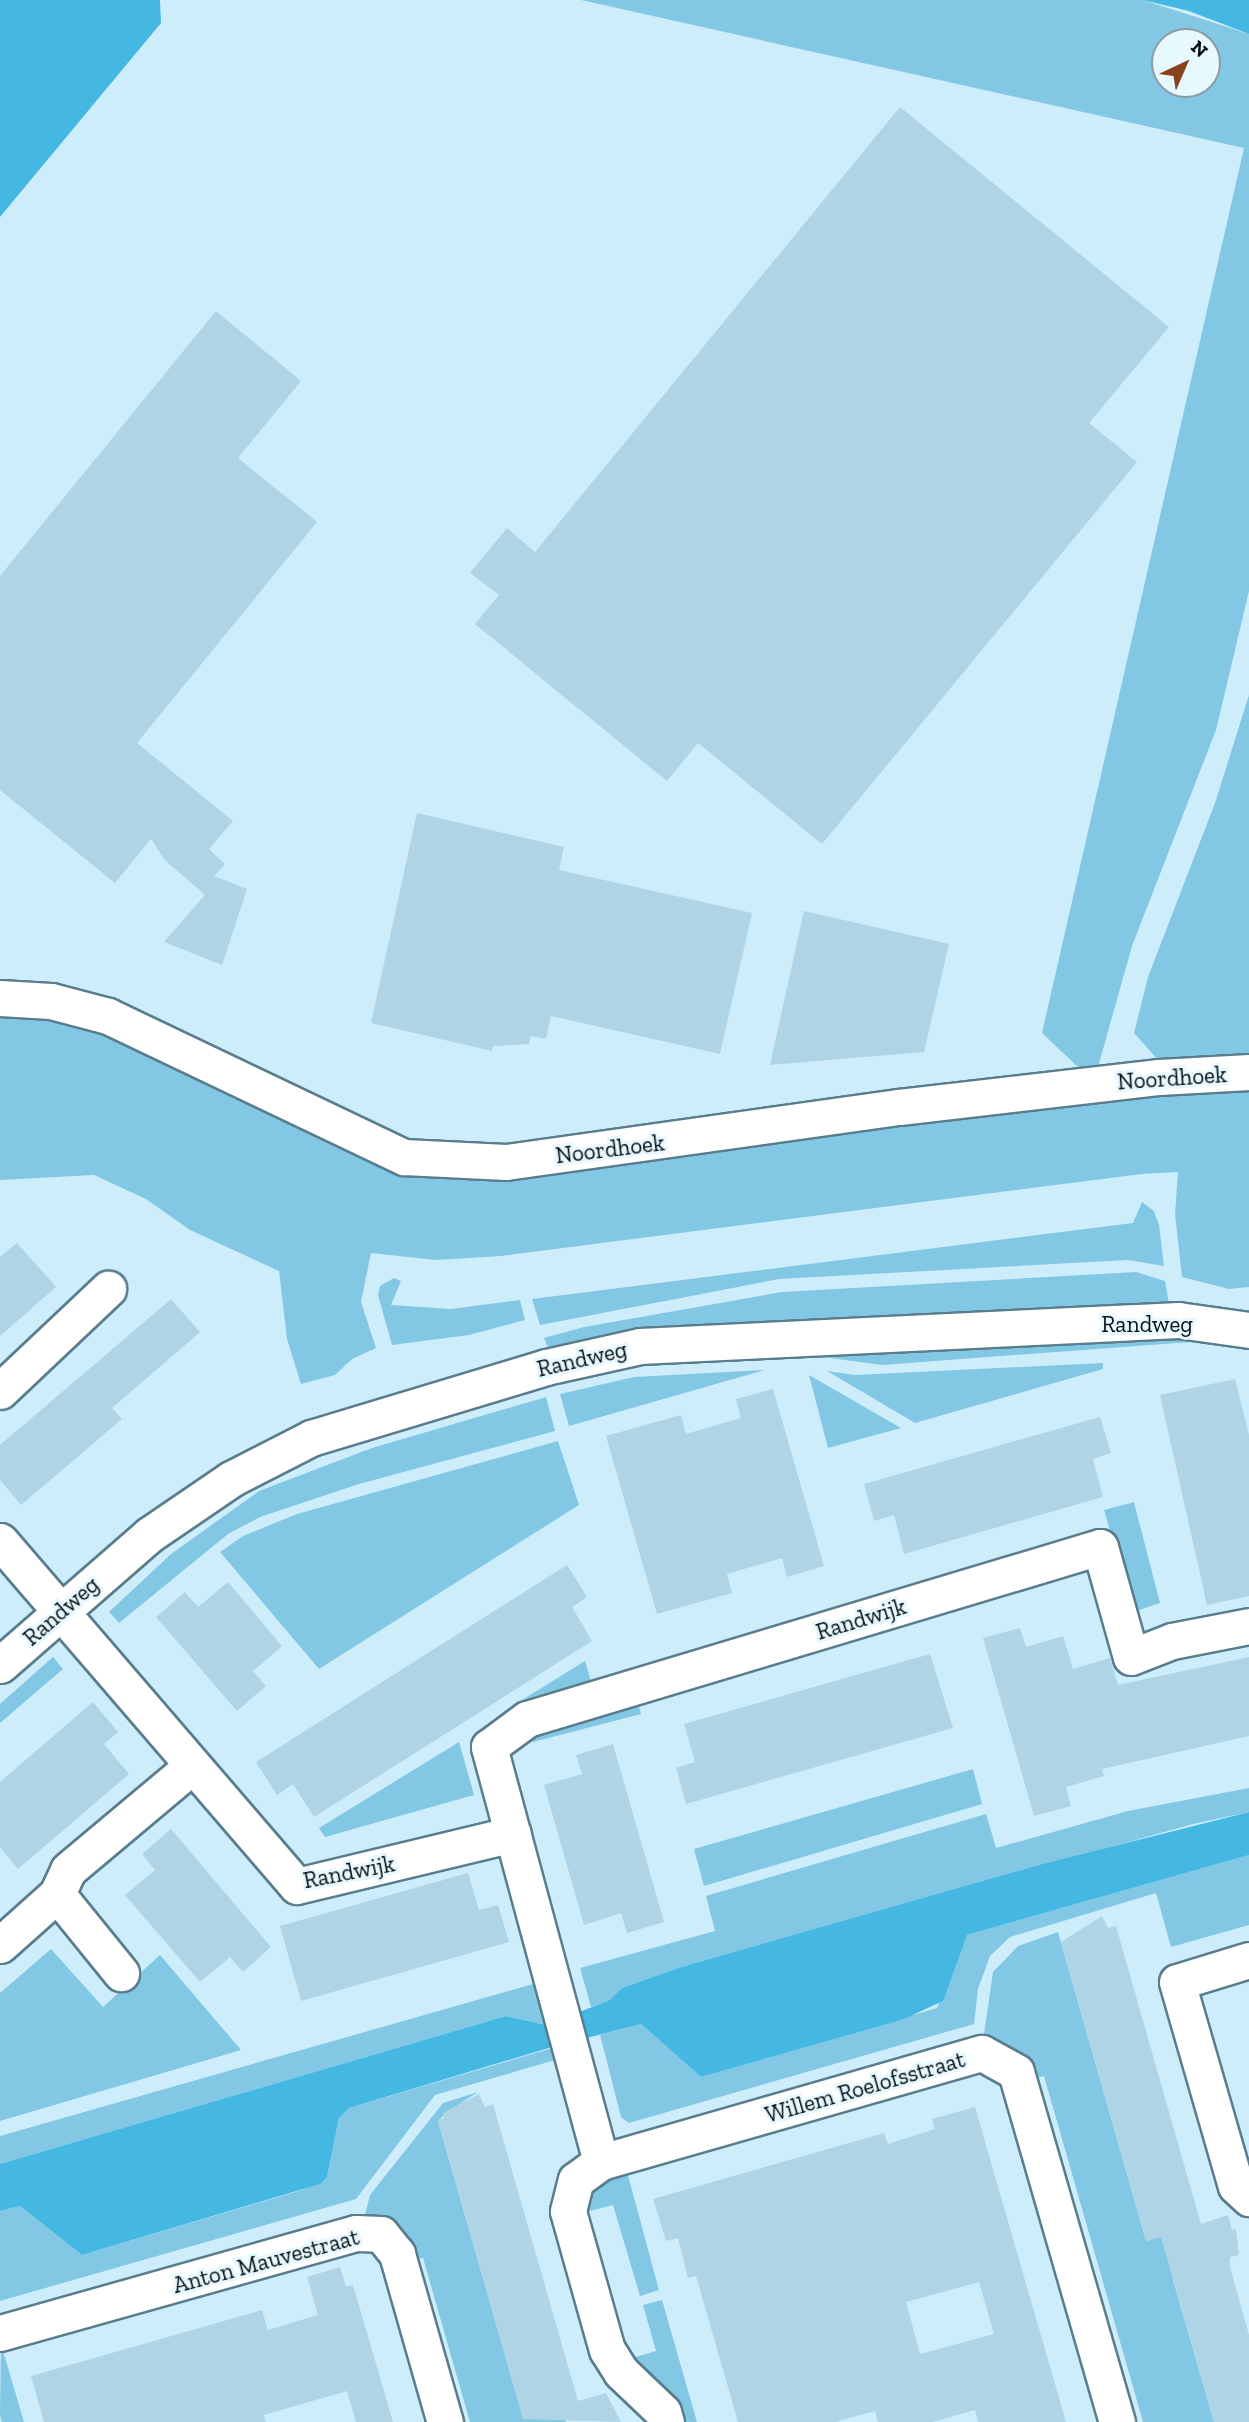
<!DOCTYPE html>
<html>
<head>
<meta charset="utf-8">
<style>
  body { margin:0 }
  #map { position:relative; width:1249px; height:2422px; overflow:hidden; background:#ceedfb; font-family:"Zilla Slab",serif }
  div>[style] { position:absolute }
  .green>* { inset:0; background:#82c8e5 }
  .water>* { inset:0; background:#44b8e2 }
  .building>* { inset:0; background:#aed4e5 }
  .roads { filter:drop-shadow(2px 0 #597d8c) drop-shadow(-2px 0 #597d8c) drop-shadow(0 2px #597d8c) drop-shadow(0 -2px #597d8c) }
  .minor>* { height:35px; margin:-17.5px; padding:0 17.5px; transform-origin:17.5px; border-radius:17.5px; background:#fff }
  span { translate:-50% -50%; white-space:nowrap; text-align:center; line-height:1.15; -webkit-text-stroke:6px #e8f8ff; paint-order:stroke }
  .street-label { font-size:23px; color:#031016 }
  .north { position:absolute; left:1151px; top:28px; width:70px; height:70px; box-sizing:border-box; background:#e8f8ff; border:2px solid #8c9ba2; border-radius:50%; rotate:44deg; font-size:19px; font-weight:700; line-height:28px; text-align:center; color:#031016 }
  .north::after { content:''; display:block; margin:auto; width:24px; height:32px; background:#88421d; clip-path:polygon(50% 0,100% 100%,50% 72%,0 100%) }
</style>
</head>
<body>
<div id="map">
  <div class="green">
    <div style="clip-path:polygon(evenodd,581px 0,1143px 0,1249px 34px,1249px 591px,1216px 730px,1132px 946px,1098px 1067px,1079px 1068px,1042px 1033px,1244px 148px,581px 0,1165px 42px,1207px 42px,1207px 84px,1165px 84px,1165px 42px)"></div>
    <div style="clip-path:polygon(1249px 695px,1249px 1057px,1159px 1061px,1134px 1033px,1148px 977px,1215px 803px)"></div>
    <div style="clip-path:polygon(0 1011px,57px 1016px,136px 1038px,405px 1170px,490px 1179px,1249px 1081px,1249px 1287px,1229px 1289px,1182px 1277px,1175px 1214px,1178px 1172px,1142px 1174px,501px 1256px,436px 1260px,371px 1253px,361px 1302px,376px 1348px,352px 1359px,335px 1375px,301px 1384px,287px 1339px,279px 1271px,190px 1230px,146px 1199px,94px 1175px,0 1180px)"></div>
    <div style="clip-path:polygon(1142px 1202px,1154px 1211px,1159px 1225px,1164px 1266px,1128px 1260px,779px 1279px,540px 1325px,532px 1299px,1133px 1223px)"></div>
    <div style="clip-path:polygon(1136px 1272px,1165px 1281px,1169px 1304px,736px 1327px,549px 1350px,544px 1338px,584px 1327px,782px 1292px)"></div>
    <div style="clip-path:polygon(394px 1278px,401px 1281px,391px 1305px,451px 1309px,520px 1300px,525px 1320px,469px 1335px,392px 1345px,378px 1295px,380px 1286px)"></div>
    <div style="clip-path:polygon(1171px 1333px,1231px 1339px,882px 1365px,800px 1354px)"></div>
    <div style="clip-path:polygon(1103px 1363px,1103px 1369px,915px 1423px,827px 1371px,855px 1375px)"></div>
    <div style="clip-path:polygon(765px 1370px,569px 1426px,560px 1394px,634px 1377px)"></div>
    <div style="clip-path:polygon(809px 1375px,901px 1428px,828px 1448px)"></div>
    <div style="clip-path:polygon(546px 1397px,555px 1431px,359px 1484px,260px 1517px,228px 1534px,119px 1623px,109px 1612px,171px 1554px,259px 1491px,372px 1448px)"></div>
    <div style="clip-path:polygon(558px 1441px,579px 1505px,319px 1669px,220px 1552px,243px 1536px,297px 1514px)"></div>
    <div style="clip-path:polygon(1134px 1502px,1160px 1603px,1133px 1612px,1104px 1510px)"></div>
    <div style="clip-path:polygon(53px 1657px,63px 1669px,0 1723px,0 1704px)"></div>
    <div style="clip-path:polygon(585px 1661px,591px 1681px,522px 1700px)"></div>
    <div style="clip-path:polygon(637px 1700px,641px 1714px,533px 1742px,529px 1728px)"></div>
    <div style="clip-path:polygon(459px 1742px,474px 1795px,325px 1837px,319px 1828px)"></div>
    <div style="clip-path:polygon(973px 1769px,982px 1804px,704px 1886px,694px 1849px)"></div>
    <div style="clip-path:polygon(1249px 1788px,1249px 1812px,1193px 1824px,678px 1968px,622px 1988px,611px 2000px,591px 2007px,580px 1968px,715px 1931px,706px 1896px,986px 1814px,996px 1848px,1128px 1811px)"></div>
    <div style="clip-path:polygon(1249px 1855px,1249px 1925px,1171px 1947px,1156px 1893px,1010px 1937px,990px 1956px,978px 1989px,974px 2024px,629px 2123px,621px 2117px,600px 2035px,641px 2024px,701px 2077px,937px 2008px,967px 1935px)"></div>
    <div style="clip-path:polygon(1058px 1932px,1146px 2241px,1184px 2230px,1173px 2280px,1214px 2422px,1143px 2422px,1044px 2076px,1033px 2079px,983px 2041px,993px 1972px,1018px 1946px)"></div>
    <div style="clip-path:polygon(51px 1949px,103px 2007px,160px 1955px,241px 2050px,0 2121px,0 1993px)"></div>
    <div style="clip-path:polygon(540px 1982px,552px 2023px,546px 2025px,506px 2016px,0 2164px,0 2136px)"></div>
    <div style="clip-path:polygon(559px 2046px,562px 2058px,435px 2095px,356px 2199px,0 2301px,0 2211px,20px 2206px,82px 2255px,302px 2190px,327px 2177px,339px 2118px,349px 2108px)"></div>
    <div style="clip-path:polygon(478px 2092px,455px 2107px,457px 2115px,444px 2115px,438px 2121px,523px 2418px,562px 2408px,566px 2422px,470px 2422px,423px 2258px,412px 2260px,364px 2219px,370px 2195px,443px 2103px)"></div>
    <div style="clip-path:polygon(626px 2168px,659px 2290px,640px 2296px,613px 2205px,586px 2212px,588px 2188px)"></div>
    <div style="clip-path:polygon(662px 2300px,697px 2422px,679px 2422px,629px 2359px,656px 2351px,643px 2305px)"></div>
    <div style="clip-path:polygon(1px 2344px,24px 2422px,2px 2422px,0 2415px)"></div>
  </div>
  <div class="water">
    <div style="clip-path:polygon(0 0,160px 0,161px 23px,0 217px)"></div>
    <div style="clip-path:polygon(1143px 0,1249px 0,1249px 34px,1189px 11px)"></div>
    <div style="clip-path:polygon(1249px 1812px,1249px 1855px,967px 1935px,943px 2001px,904px 2019px,701px 2077px,641px 2024px,552px 2047px,349px 2108px,339px 2118px,327px 2177px,320px 2184px,82px 2255px,20px 2206px,0 2211px,0 2164px,506px 2016px,546px 2025px,610px 2000px,622px 1988px,678px 1968px,1043px 1864px)"></div>
  </div>
  <div class="building">
    <div style="clip-path:polygon(900px 107px,1169px 327px,1089px 423px,1137px 462px,822px 844px,698px 743px,667px 781px,475px 624px,499px 595px,470px 573px,507px 528px,535px 552px)"></div>
    <div style="clip-path:polygon(216px 311px,301px 381px,238px 458px,317px 522px,137px 743px,233px 821px,209px 849px,225px 864px,214px 876px,247px 889px,222px 965px,164px 942px,205px 895px,165px 860px,151px 839px,115px 883px,0 790px,0 576px)"></div>
    <div style="clip-path:polygon(417px 813px,564px 847px,559px 870px,752px 913px,720px 1054px,551px 1016px,546px 1039px,531px 1036px,529px 1044px,493px 1046px,492px 1051px,371px 1023px)"></div>
    <div style="clip-path:polygon(804px 911px,949px 944px,924px 1052px,770px 1065px)"></div>
    <div style="clip-path:polygon(17px 1243px,56px 1287px,0 1336px,0 1257px)"></div>
    <div style="clip-path:polygon(171px 1299px,200px 1332px,112px 1408px,122px 1419px,21px 1505px,0 1480px,0 1445px)"></div>
    <div style="clip-path:polygon(1235px 1379px,1249px 1435px,1249px 1596px,1207px 1605px,1160px 1395px)"></div>
    <div style="clip-path:polygon(773px 1389px,824px 1566px,787px 1577px,782px 1558px,727px 1574px,732px 1593px,657px 1614px,606px 1436px,681px 1415px,686px 1434px,741px 1418px,736px 1399px)"></div>
    <div style="clip-path:polygon(1100px 1417px,1111px 1453px,1093px 1459px,1103px 1497px,904px 1554px,894px 1515px,874px 1521px,864px 1484px)"></div>
    <div style="clip-path:polygon(567px 1565px,587px 1597px,572px 1607px,592px 1641px,314px 1817px,293px 1784px,277px 1795px,256px 1762px)"></div>
    <div style="clip-path:polygon(228px 1582px,282px 1646px,253px 1671px,266px 1686px,237px 1711px,156px 1617px,185px 1592px,198px 1607px)"></div>
    <div style="clip-path:polygon(1020px 1628px,1026px 1647px,1063px 1636px,1073px 1669px,1110px 1658px,1118px 1685px,1249px 1657px,1249px 1736px,1102px 1769px,1104px 1776px,1066px 1787px,1071px 1806px,1034px 1816px,983px 1638px)"></div>
    <div style="clip-path:polygon(930px 1654px,953px 1728px,686px 1804px,676px 1768px,695px 1762px,684px 1724px)"></div>
    <div style="clip-path:polygon(93px 1702px,118px 1732px,104px 1744px,129px 1774px,18px 1869px,0 1847px,0 1782px)"></div>
    <div style="clip-path:polygon(613px 1744px,664px 1922px,627px 1933px,621px 1913px,584px 1925px,544px 1785px,582px 1774px,576px 1755px)"></div>
    <div style="clip-path:polygon(171px 1829px,271px 1947px,243px 1972px,230px 1957px,200px 1982px,125px 1895px,155px 1870px,142px 1854px)"></div>
    <div style="clip-path:polygon(468px 1873px,479px 1910px,498px 1905px,509px 1942px,301px 2001px,280px 1926px)"></div>
    <div style="clip-path:polygon(1102px 1916px,1108px 1928px,1116px 1926px,1201px 2224px,1228px 2215px,1232px 2230px,1236px 2229px,1239px 2255px,1230px 2257px,1230px 2267px,1249px 2335px,1249px 2422px,1214px 2422px,1161px 2237px,1146px 2241px,1061px 1942px)"></div>
    <div style="clip-path:polygon(479px 2094px,485px 2107px,493px 2104px,578px 2401px,606px 2393px,621px 2422px,523px 2419px,438px 2120px,444px 2118px,443px 2113px)"></div>
    <div style="clip-path:polygon(evenodd,975px 2107px,1066px 2422px,978px 2422px,975px 2410px,932px 2422px,878px 2422px,875px 2411px,835px 2422px,738px 2422px,696px 2276px,688px 2278px,678px 2238px,666px 2241px,653px 2199px,884px 2133px,888px 2144px,935px 2129px,932px 2119px,975px 2107px,979px 2282px,994px 2334px,920px 2354px,906px 2302px,979px 2282px)"></div>
    <div style="clip-path:polygon(340px 2267px,346px 2287px,353px 2285px,393px 2422px,356px 2422px,347px 2391px,264px 2415px,266px 2422px,44px 2422px,31px 2376px,262px 2310px,268px 2330px,318px 2315px,307px 2277px)"></div>
  </div>
  <div class="roads">
    <div class="minor">
      <div style="left:0;top:998px;width:51px;rotate:3.4deg"></div>
      <div style="left:51px;top:1001px;width:59px;rotate:14.7deg"></div>
      <div style="left:108px;top:1016px;width:328px;rotate:25.5deg"></div>
      <div style="left:404px;top:1157px;width:102px;rotate:2.8deg"></div>
      <div style="left:506px;top:1162px;width:397px;rotate:-8deg"></div>
      <div style="left:899px;top:1107px;width:262px;rotate:-6.6deg"></div>
      <div style="left:1159px;top:1077px;width:90px;rotate:-3.2deg"></div>
      <div style="left:0;top:1391px;width:149px;rotate:-43.4deg"></div>
      <div style="left:0;top:1541px;width:455px;rotate:49.3deg"></div>
      <div style="left:297px;top:1886px;width:222px;rotate:-13.5deg"></div>
      <div style="left:0;top:1665px;width:198px;rotate:-41.1deg"></div>
      <div style="left:149px;top:1535px;width:99px;rotate:-34.3deg"></div>
      <div style="left:231px;top:1479px;width:90px;rotate:-27.1deg"></div>
      <div style="left:311px;top:1438px;width:245px;rotate:-16.8deg"></div>
      <div style="left:546px;top:1367px;width:96px;rotate:-12.6deg"></div>
      <div style="left:640px;top:1346px;width:539px;rotate:-2.77deg"></div>
      <div style="left:1178px;top:1320px;width:72px;rotate:8deg"></div>
      <div style="left:57px;top:1894px;width:102px;rotate:51deg"></div>
      <div style="left:0;top:1945px;width:76px;rotate:-41.8deg"></div>
      <div style="left:57px;top:1894px;width:26px;rotate:-65deg"></div>
      <div style="left:68px;top:1870px;width:162px;rotate:-40deg"></div>
      <div style="left:1249px;top:1960px;width:75px;rotate:163deg"></div>
      <div style="left:1177px;top:1982px;width:212px;rotate:73.9deg"></div>
      <div style="left:1236px;top:2186px;width:18px;rotate:43deg"></div>
      <div style="left:601px;top:2162px;width:430px;rotate:-105.1deg"></div>
      <div style="left:489px;top:1747px;width:47px;rotate:-36.4deg"></div>
      <div style="left:527px;top:1719px;width:598px;rotate:-16.71deg"></div>
      <div style="left:1100px;top:1547px;width:114px;rotate:74.3deg"></div>
      <div style="left:1131px;top:1657px;width:44px;rotate:-21.3deg"></div>
      <div style="left:1172px;top:1641px;width:78px;rotate:-11deg"></div>
      <div style="left:0;top:2333px;width:370px;rotate:-15.7deg"></div>
      <div style="left:356px;top:2233px;width:25px;rotate:2deg"></div>
      <div style="left:381px;top:2234px;width:26px;rotate:51deg"></div>
      <div style="left:397px;top:2254px;width:175px;rotate:74.1deg"></div>
      <div style="left:666px;top:2422px;width:10px;rotate:-107deg"></div>
      <div style="left:663px;top:2412px;width:58px;rotate:-136.4deg"></div>
      <div style="left:621px;top:2372px;width:26px;rotate:-122deg"></div>
      <div style="left:607px;top:2350px;width:144px;rotate:-105.7deg"></div>
      <div style="left:568px;top:2211px;width:32px;rotate:-76deg"></div>
      <div style="left:576px;top:2180px;width:31px;rotate:-36deg"></div>
      <div style="left:601px;top:2162px;width:396px;rotate:-16deg"></div>
      <div style="left:982px;top:2053px;width:39px;rotate:29deg"></div>
      <div style="left:1016px;top:2072px;width:364px;rotate:73.9deg"></div>
    </div>
  </div>
  <div class="street-label">
    <span style="left:1172px;top:1078px;rotate:-4deg">Noordhoek</span>
    <span style="left:610px;top:1149px;rotate:-7deg">Noordhoek</span>
    <span style="left:1147px;top:1324px">Randweg</span>
    <span style="left:582px;top:1359px;rotate:-13deg">Randweg</span>
    <span style="left:61px;top:1611px;rotate:-41deg">Randweg</span>
    <span style="left:861px;top:1619px;rotate:-17deg">Randwijk</span>
    <span style="left:349px;top:1872px;rotate:-11deg">Randwijk</span>
    <span style="left:865px;top:2087px;rotate:-16deg">Willem Roelofsstraat</span>
    <span style="left:266px;top:2261px;rotate:-15deg">Anton Mauvestraat</span>
  </div>
  <div class="north">N</div>
</div>
</body>
</html>
